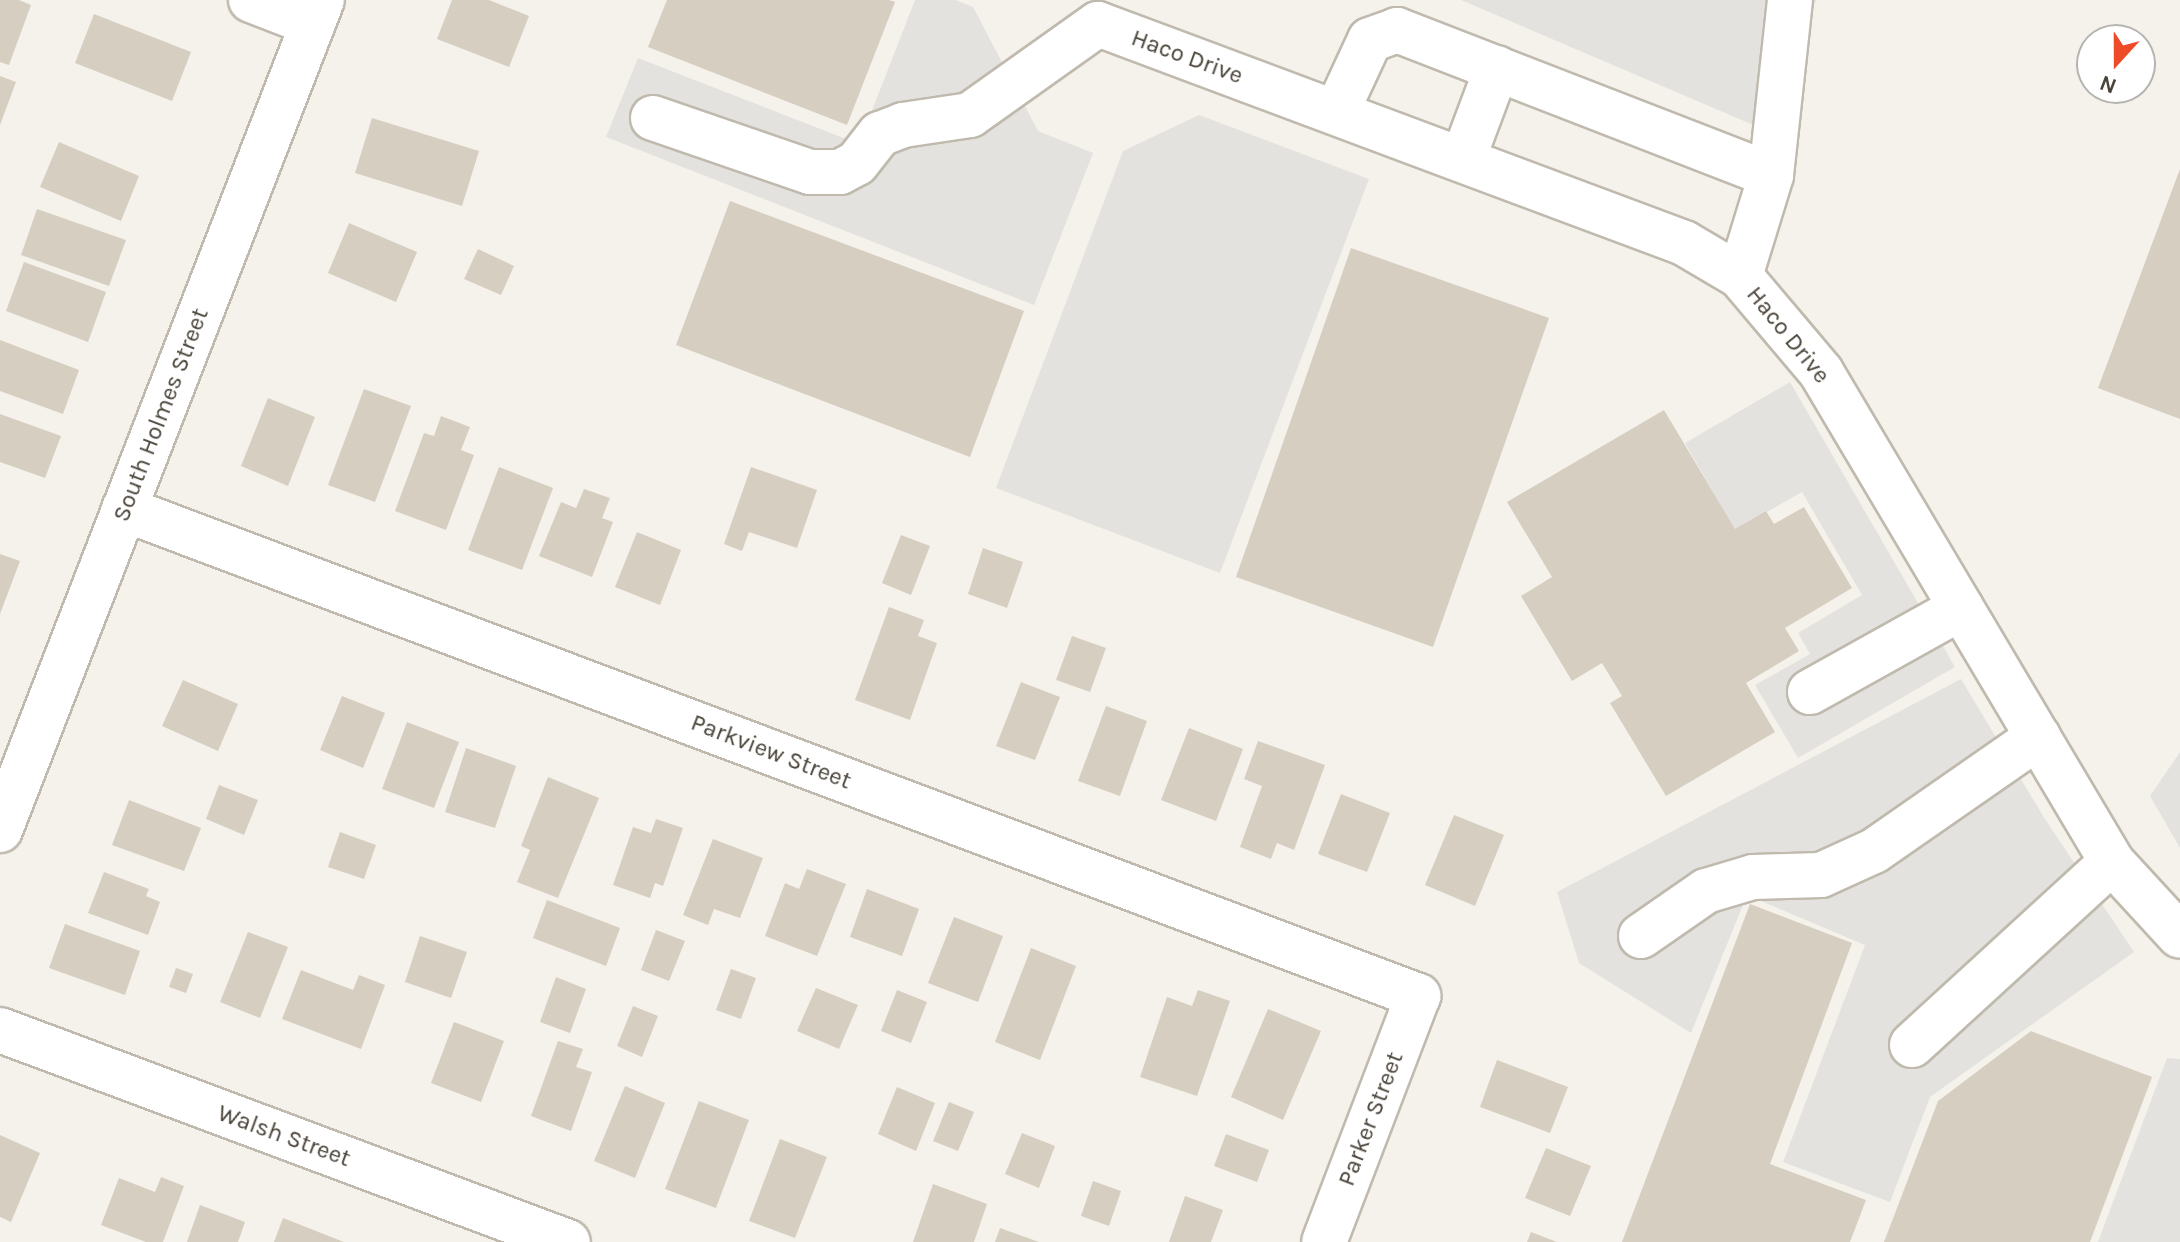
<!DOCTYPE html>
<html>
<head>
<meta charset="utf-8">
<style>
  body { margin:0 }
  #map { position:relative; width:2180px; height:1242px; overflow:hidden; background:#f5f2eb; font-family:Karla,sans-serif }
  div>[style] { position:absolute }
  .parking>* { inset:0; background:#e4e2df }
  .building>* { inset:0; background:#d6cec1 }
  .roads { filter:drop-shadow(2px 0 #c0baae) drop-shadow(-2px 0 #c0baae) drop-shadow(0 2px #c0baae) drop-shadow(0 -2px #c0baae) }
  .minor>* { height:44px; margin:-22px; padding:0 22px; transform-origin:22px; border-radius:22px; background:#fff }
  span { translate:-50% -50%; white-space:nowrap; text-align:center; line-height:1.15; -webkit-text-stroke:6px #fff; paint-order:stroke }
  .street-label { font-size:24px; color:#494339 }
  .north { position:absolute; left:2076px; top:24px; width:80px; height:80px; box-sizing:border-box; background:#fff; border:2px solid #b6b4b0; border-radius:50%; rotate:201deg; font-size:22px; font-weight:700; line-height:32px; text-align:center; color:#494339 }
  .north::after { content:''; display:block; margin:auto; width:28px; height:36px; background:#ee4b28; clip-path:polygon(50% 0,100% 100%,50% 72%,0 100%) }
</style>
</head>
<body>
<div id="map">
  <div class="parking">
    <div style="clip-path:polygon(915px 0,956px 0,973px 7px,1038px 131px,1093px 153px,1034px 305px,606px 137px,638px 58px,859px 144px)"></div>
    <div style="clip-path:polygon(1461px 0,1816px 0,1765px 130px)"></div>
    <div style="clip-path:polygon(1199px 115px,1369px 179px,1220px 573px,996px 488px,1123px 151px)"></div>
    <div style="clip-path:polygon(1790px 382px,1955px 667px,1798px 758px,1755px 685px,1810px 654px,1798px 633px,1862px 595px,1802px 492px,1735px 530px,1685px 443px)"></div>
    <div style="clip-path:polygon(1961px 679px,2043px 816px,2134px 952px,1930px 1097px,1890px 1202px,1783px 1162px,1865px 945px,1747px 895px,1691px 1033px,1579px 963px,1557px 892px)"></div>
    <div style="clip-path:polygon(2180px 752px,2180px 848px,2150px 796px)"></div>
    <div style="clip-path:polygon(2167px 1058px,2180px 1059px,2180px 1242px,2098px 1242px)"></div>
  </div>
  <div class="building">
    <div style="clip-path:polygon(0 0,19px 0,31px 5px,9px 65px,0 62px)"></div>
    <div style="clip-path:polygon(452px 0,489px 0,529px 16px,509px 67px,437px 39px)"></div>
    <div style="clip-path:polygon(667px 0,889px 0,895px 2px,847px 125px,648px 47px)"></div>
    <div style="clip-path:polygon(94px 14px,191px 52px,172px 101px,75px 63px)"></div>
    <div style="clip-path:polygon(0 76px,16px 82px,0 125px)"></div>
    <div style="clip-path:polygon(372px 118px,479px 151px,462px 206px,355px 173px)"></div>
    <div style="clip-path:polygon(59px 142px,139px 176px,121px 221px,40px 187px)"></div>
    <div style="clip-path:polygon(2180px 169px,2180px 419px,2098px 388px)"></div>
    <div style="clip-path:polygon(730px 201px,1024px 311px,970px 457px,676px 345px)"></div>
    <div style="clip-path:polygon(37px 209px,126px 240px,109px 286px,21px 255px)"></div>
    <div style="clip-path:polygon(349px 223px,417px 252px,396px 302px,328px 273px)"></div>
    <div style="clip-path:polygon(1351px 248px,1549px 318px,1433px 647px,1236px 577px)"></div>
    <div style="clip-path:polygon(478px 249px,514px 266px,501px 295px,464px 279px)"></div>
    <div style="clip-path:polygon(24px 262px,106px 292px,88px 342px,6px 311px)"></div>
    <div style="clip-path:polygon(0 340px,79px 370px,63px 414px,0 391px)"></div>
    <div style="clip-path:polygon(364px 389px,411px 406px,375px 502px,328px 485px)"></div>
    <div style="clip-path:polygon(268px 398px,315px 417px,288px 486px,241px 466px)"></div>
    <div style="clip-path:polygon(1664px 410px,1735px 529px,1766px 511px,1774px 524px,1804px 507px,1852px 588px,1785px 628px,1799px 651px,1746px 683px,1775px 732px,1666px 796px,1610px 703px,1622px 696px,1602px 663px,1572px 681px,1521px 596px,1552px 577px,1507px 502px)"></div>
    <div style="clip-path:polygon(0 414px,61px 436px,45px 478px,0 462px)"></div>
    <div style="clip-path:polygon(441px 416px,470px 427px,461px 450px,474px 455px,446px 530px,395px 511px,424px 433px,434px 436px)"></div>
    <div style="clip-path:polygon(499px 467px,553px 488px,522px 570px,468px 550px)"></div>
    <div style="clip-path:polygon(751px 467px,817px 490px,797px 548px,749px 532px,742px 551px,724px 544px)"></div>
    <div style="clip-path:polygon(584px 489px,610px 498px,602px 518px,613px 522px,592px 577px,539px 556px,561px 502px,576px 508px)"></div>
    <div style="clip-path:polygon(637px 532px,681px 550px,660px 605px,615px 587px)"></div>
    <div style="clip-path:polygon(901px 535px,930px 546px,911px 595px,882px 583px)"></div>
    <div style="clip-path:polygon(983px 548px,1023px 562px,1007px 608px,968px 594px)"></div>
    <div style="clip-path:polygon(0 554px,20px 561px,0 614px)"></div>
    <div style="clip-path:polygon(889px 607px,924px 620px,918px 636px,937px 643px,910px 720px,855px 700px)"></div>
    <div style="clip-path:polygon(1072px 636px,1106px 648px,1090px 692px,1056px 680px)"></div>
    <div style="clip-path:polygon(183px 680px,238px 704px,218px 751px,162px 726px)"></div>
    <div style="clip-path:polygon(1021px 682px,1060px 697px,1035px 760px,996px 746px)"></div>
    <div style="clip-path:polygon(342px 696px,385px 713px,363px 768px,320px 750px)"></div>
    <div style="clip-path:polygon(1106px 706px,1147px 721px,1120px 796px,1078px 781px)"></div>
    <div style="clip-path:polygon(407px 722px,459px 742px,434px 808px,382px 789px)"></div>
    <div style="clip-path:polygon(1189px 728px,1243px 749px,1216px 821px,1161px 800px)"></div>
    <div style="clip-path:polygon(1258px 741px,1325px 765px,1294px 850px,1277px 843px,1271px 859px,1240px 847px,1262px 786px,1244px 779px)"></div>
    <div style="clip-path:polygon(466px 748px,516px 766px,495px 828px,445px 812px)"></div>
    <div style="clip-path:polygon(548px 777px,599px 798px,558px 898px,517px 882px,530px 850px,521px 846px)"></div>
    <div style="clip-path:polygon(219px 785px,258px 800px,244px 835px,206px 819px)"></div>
    <div style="clip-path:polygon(1341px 794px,1390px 813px,1367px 872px,1318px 854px)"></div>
    <div style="clip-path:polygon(129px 800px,201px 828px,184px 871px,112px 845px)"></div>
    <div style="clip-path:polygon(1454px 815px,1504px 835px,1475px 906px,1425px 885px)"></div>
    <div style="clip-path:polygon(656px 819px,683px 828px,663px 886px,655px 883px,650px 898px,613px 885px,633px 827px,651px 833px)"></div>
    <div style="clip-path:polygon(340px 832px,376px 845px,364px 879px,328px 867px)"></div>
    <div style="clip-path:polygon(713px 839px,763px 858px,740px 918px,714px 909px,708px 925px,683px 915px)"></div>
    <div style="clip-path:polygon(807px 869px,846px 884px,817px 956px,765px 936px,785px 883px,799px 889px)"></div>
    <div style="clip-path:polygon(104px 872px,149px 889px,146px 896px,160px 902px,148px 935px,88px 913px)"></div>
    <div style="clip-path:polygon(867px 889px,919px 909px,902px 956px,850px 937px)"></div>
    <div style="clip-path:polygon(547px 900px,620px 928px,606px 966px,533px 938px)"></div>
    <div style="clip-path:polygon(1750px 904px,1852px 943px,1770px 1164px,1866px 1200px,1850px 1242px,1622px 1242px)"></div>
    <div style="clip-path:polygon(954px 917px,1003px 936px,978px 1002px,928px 983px)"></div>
    <div style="clip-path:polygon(65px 924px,140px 951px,125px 995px,49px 968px)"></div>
    <div style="clip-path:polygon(656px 930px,685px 941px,669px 981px,641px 970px)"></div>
    <div style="clip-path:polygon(248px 932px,288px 947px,260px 1018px,220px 1002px)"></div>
    <div style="clip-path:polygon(420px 936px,467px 952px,451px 998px,405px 982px)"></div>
    <div style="clip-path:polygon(1031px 948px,1076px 966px,1040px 1060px,995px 1042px)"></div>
    <div style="clip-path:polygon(176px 968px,193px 974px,186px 993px,169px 987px)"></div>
    <div style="clip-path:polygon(731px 969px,756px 978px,741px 1019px,716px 1010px)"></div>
    <div style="clip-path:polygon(301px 970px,353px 990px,359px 975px,385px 985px,361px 1049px,282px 1019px)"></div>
    <div style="clip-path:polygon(556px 977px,586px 989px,570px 1033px,540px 1022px)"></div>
    <div style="clip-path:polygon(816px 988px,858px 1005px,839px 1049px,797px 1031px)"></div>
    <div style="clip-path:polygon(897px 990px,927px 1002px,911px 1043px,881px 1031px)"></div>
    <div style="clip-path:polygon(1198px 990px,1230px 1001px,1197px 1096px,1140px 1077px,1167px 997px,1192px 1006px)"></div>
    <div style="clip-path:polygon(633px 1006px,658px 1016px,642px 1057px,617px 1046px)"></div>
    <div style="clip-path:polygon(1268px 1009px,1321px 1031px,1283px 1120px,1231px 1097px)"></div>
    <div style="clip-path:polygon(454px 1022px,504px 1041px,481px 1102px,431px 1083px)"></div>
    <div style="clip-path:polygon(2031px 1031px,2152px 1077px,2090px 1242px,1884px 1242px,1938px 1101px)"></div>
    <div style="clip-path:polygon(558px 1041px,583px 1049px,576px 1067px,592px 1072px,571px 1131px,531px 1116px)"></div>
    <div style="clip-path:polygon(1497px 1060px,1568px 1087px,1550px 1133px,1480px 1107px)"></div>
    <div style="clip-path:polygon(625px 1086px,665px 1103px,635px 1178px,594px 1161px)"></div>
    <div style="clip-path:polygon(897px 1087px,935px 1103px,916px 1151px,878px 1134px)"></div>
    <div style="clip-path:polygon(699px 1101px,749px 1120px,716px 1208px,665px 1189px)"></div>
    <div style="clip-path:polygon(949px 1102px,974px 1112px,958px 1151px,933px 1141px)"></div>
    <div style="clip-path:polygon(1022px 1133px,1055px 1146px,1039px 1188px,1005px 1174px)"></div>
    <div style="clip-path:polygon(1226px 1134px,1269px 1150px,1257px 1182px,1214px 1166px)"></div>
    <div style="clip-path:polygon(0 1135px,40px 1153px,11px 1222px,0 1217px)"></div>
    <div style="clip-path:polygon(780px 1139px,827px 1157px,795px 1238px,749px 1221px)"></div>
    <div style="clip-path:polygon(1546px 1148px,1591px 1166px,1570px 1216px,1525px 1198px)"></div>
    <div style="clip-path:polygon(161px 1177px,184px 1186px,163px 1242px,146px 1242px,101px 1225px,119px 1178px,155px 1192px)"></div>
    <div style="clip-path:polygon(1093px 1181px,1121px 1191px,1109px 1226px,1081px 1216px)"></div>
    <div style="clip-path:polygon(933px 1184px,987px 1204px,974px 1242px,913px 1242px)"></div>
    <div style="clip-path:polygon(1185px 1196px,1223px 1210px,1211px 1242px,1169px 1242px)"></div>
    <div style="clip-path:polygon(200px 1205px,245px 1222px,238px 1242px,187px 1242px)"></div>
    <div style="clip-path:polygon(283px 1218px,344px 1242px,274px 1242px)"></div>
    <div style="clip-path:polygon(1000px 1228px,1039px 1242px,995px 1242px)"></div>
    <div style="clip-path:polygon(1531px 1232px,1557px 1242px,1527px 1242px)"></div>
  </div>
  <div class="roads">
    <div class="minor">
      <div style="left:251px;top:0;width:66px;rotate:21.2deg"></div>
      <div style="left:1337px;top:111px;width:78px;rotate:-65.1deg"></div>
      <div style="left:1370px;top:40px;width:29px;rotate:-20deg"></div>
      <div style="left:1397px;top:30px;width:401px;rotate:21.2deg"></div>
      <div style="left:653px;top:118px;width:166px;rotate:19deg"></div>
      <div style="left:810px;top:172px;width:30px"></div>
      <div style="left:840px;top:172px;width:19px;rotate:-28deg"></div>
      <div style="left:857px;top:163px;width:37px;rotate:-52deg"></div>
      <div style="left:880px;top:134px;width:25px;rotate:-21deg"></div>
      <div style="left:903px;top:125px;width:68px;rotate:-8.5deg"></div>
      <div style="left:970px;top:115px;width:157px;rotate:-35.4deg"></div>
      <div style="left:1098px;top:24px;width:626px;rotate:20.49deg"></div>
      <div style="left:1684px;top:243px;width:65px;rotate:30.5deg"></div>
      <div style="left:1740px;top:276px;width:126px;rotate:49.8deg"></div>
      <div style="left:1821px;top:372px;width:570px;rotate:59.29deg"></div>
      <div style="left:2112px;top:862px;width:100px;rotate:47.4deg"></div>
      <div style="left:1463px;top:159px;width:97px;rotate:-69.5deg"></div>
      <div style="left:1740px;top:276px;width:106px;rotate:-72.9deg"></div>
      <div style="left:1771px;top:175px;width:176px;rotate:-83.8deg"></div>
      <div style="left:124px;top:509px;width:1383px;rotate:20.62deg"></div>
      <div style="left:1418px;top:996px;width:263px;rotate:110.9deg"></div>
      <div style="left:1810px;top:692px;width:173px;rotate:-29.1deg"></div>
      <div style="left:0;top:830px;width:890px;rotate:-68.8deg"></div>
      <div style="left:1641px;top:936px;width:79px;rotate:-34.7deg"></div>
      <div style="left:1706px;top:891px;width:49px;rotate:-16.6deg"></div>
      <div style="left:1753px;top:877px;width:68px;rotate:-1.7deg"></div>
      <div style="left:1821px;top:875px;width:58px;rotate:-24.4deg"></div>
      <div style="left:1874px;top:851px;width:200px;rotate:-34.8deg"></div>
      <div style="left:0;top:1030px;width:606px;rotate:20.47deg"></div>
      <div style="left:1912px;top:1045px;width:271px;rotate:-42.5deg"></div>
    </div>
  </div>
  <div class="street-label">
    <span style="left:1187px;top:57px;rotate:20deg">Haco Drive</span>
    <span style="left:1788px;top:335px;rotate:51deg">Haco Drive</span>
    <span style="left:161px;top:415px;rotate:-69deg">South Holmes Street</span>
    <span style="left:771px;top:752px;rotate:21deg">Parkview Street</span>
    <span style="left:1371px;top:1119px;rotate:-69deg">Parker Street</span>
    <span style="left:284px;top:1136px;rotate:20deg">Walsh Street</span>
  </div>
  <div class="north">N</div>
</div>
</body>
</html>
